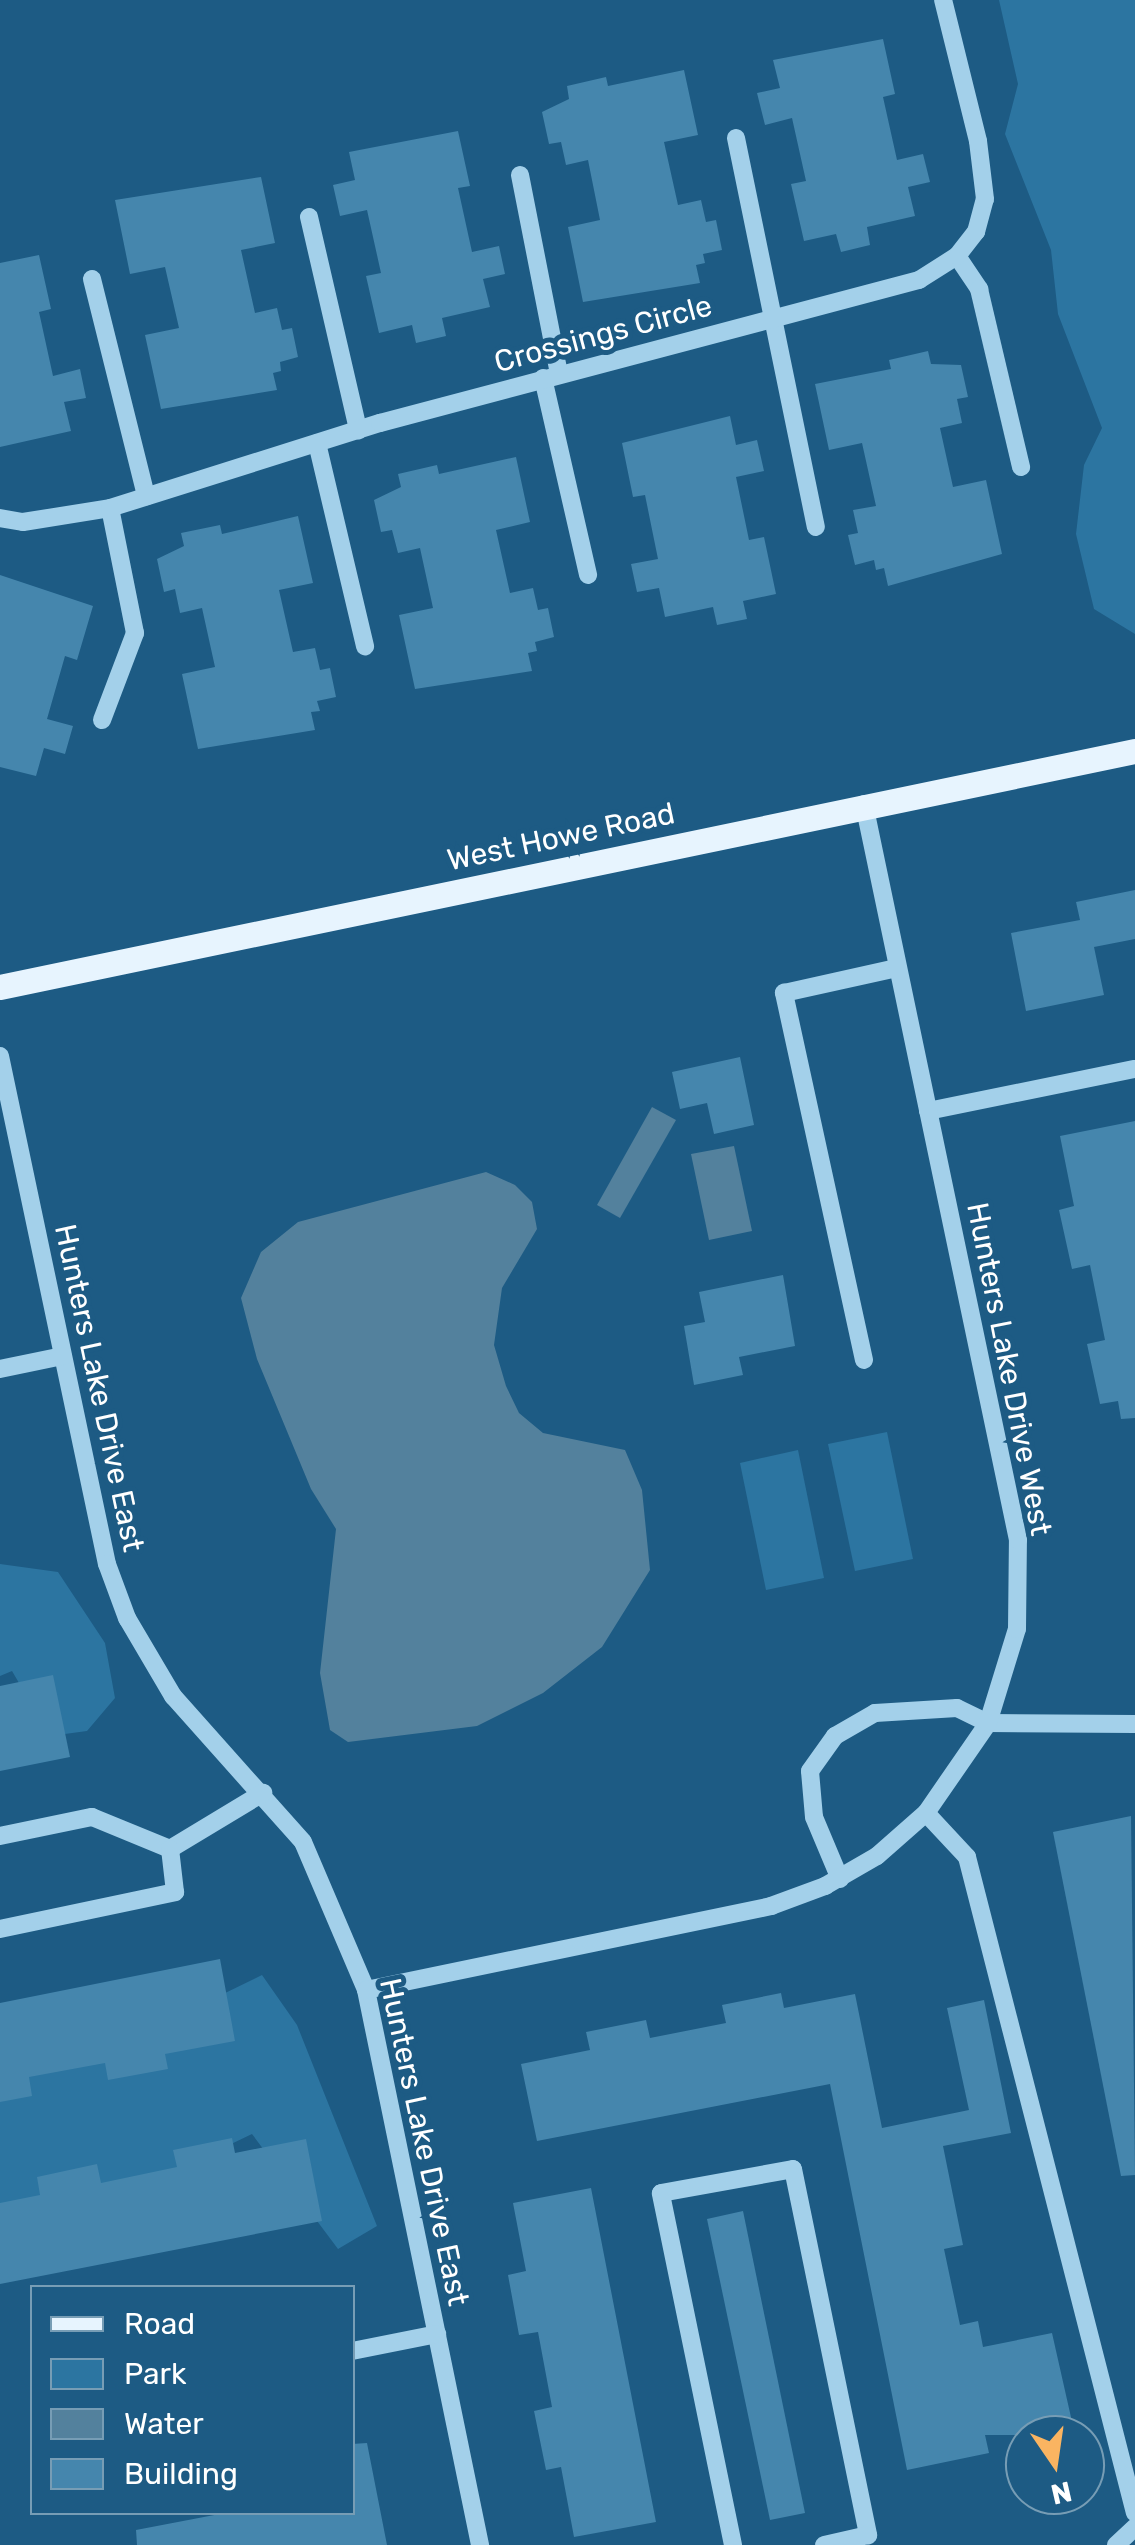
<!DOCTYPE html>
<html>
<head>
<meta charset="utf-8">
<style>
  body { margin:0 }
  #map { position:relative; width:1135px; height:2545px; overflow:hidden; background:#1d5b84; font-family:Rubik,sans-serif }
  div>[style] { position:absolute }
  .green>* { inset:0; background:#2c75a1 }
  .water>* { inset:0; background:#53819d }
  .building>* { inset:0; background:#4586ad }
  .minor>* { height:18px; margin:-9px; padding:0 9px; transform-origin:9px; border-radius:9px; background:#a3d0ea }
  .major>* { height:25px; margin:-12.5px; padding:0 12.5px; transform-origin:12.5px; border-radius:12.5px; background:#e7f4fe }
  span { translate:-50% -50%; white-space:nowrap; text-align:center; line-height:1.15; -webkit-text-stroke:10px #1d5b84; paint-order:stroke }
  .street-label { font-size:30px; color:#fff }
  .legend { position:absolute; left:30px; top:2285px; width:325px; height:230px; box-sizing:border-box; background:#1d5b84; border:2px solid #779db5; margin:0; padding:12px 18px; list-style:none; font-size:30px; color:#fff }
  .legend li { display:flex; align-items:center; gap:20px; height:50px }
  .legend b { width:50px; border:2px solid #779db5 }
  .north { position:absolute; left:1005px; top:2415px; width:100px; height:100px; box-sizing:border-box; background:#1d5b84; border:2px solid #779db5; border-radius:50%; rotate:167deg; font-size:28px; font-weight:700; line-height:40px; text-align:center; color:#fff }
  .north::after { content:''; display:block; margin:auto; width:35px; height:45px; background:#fab461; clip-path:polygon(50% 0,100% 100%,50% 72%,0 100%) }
</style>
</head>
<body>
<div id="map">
  <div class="green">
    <div style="clip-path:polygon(999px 0,1135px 0,1135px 634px,1094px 609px,1076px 534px,1084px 465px,1102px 428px,1058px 314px,1051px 250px,1005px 134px,1018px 84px)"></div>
    <div style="clip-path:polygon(887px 1432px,913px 1559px,855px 1571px,828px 1444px)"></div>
    <div style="clip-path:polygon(798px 1450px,824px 1578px,766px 1590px,740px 1463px)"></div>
    <div style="clip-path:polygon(0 1564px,58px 1572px,105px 1643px,115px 1698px,87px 1731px,50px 1736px,12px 1671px,0 1676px)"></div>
    <div style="clip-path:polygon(262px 1975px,297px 2025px,377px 2226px,338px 2249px,252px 2134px,129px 2193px,0 2211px,0 2055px,182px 2014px)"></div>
  </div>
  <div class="water">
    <div style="clip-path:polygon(652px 1107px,676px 1120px,620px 1218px,597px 1205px)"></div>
    <div style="clip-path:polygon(734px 1146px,752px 1231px,709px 1240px,691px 1154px)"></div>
    <div style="clip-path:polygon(486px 1172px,515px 1185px,532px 1202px,537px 1229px,502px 1288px,494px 1345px,506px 1386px,519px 1413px,543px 1433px,625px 1450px,642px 1490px,650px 1570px,602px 1647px,543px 1693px,477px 1726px,348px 1742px,330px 1730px,320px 1673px,336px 1529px,311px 1489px,257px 1359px,241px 1298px,261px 1252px,298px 1222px)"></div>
  </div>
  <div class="building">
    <div style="clip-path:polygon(883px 39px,895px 94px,883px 97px,897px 160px,923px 154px,930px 182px,908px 187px,915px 216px,867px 227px,870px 245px,841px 252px,836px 234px,804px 241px,791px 184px,806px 181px,792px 118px,765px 125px,757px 93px,780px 88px,773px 60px)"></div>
    <div style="clip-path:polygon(684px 70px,698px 135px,664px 142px,678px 205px,701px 200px,706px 222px,716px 220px,722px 250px,703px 254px,705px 263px,696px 265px,700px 283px,583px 302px,568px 227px,600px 220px,588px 160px,566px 165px,561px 142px,549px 144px,542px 112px,569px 99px,567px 86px,606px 77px,608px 86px)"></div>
    <div style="clip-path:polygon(458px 131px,470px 186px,458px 188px,472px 252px,499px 246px,505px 274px,483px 279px,490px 307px,442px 318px,446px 336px,416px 343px,412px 325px,379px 333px,366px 276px,381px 273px,367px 210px,340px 216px,333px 185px,355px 180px,349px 152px)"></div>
    <div style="clip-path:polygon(261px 177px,275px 243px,241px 250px,255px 313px,277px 308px,282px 330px,292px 328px,298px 357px,280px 362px,281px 371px,273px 373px,277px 390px,161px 409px,145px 335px,179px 328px,165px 267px,130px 274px,115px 200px)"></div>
    <div style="clip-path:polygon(39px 255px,51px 309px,39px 312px,53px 376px,80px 369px,86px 398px,64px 402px,71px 431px,0 447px,0 263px)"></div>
    <div style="clip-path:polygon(928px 351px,931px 364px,961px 365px,968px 397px,957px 399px,962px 423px,940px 428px,953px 487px,986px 480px,1002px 554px,888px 586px,884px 568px,876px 570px,874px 560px,855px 565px,848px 535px,858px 533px,853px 510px,876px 506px,862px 443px,829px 450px,815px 384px,891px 369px,889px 360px)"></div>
    <div style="clip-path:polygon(730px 416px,736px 445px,757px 440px,764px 471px,736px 477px,749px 540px,764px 537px,776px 594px,743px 601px,747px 619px,717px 625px,713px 607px,665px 617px,659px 588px,637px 592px,631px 564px,658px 559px,645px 495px,633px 497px,622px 443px)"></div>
    <div style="clip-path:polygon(516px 457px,530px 522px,496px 530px,510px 593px,533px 588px,538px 610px,548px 608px,554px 637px,535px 642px,537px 651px,528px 653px,532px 671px,415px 689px,399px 615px,433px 608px,420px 548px,398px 553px,392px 530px,381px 532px,374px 500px,401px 487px,398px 474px,437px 465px,439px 474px)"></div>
    <div style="clip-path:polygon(298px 516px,313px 583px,279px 590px,293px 652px,315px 648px,320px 670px,330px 668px,336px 697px,317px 701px,320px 711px,311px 712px,315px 730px,198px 749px,182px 674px,215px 667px,202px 608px,180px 613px,175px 589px,164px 592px,157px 559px,184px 546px,181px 533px,220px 525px,222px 534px)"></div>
    <div style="clip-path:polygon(0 575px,93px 606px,77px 660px,65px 656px,47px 719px,73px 726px,65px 754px,44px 748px,36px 776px,0 767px)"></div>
    <div style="clip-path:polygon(1135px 890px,1135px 939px,1094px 947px,1104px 995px,1026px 1011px,1011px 933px,1080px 920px,1076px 902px)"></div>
    <div style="clip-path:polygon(740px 1057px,754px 1125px,714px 1134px,707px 1103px,680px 1109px,672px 1072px)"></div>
    <div style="clip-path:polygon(1135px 1121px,1135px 1418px,1121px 1419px,1118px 1401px,1100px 1404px,1087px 1344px,1105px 1340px,1090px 1265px,1072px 1269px,1059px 1210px,1074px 1206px,1060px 1136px)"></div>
    <div style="clip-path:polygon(783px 1275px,795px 1346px,739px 1357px,743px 1375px,694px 1385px,684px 1326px,705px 1322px,699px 1292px)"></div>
    <div style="clip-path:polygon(53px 1675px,70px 1757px,0 1771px,0 1686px)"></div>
    <div style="clip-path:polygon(1131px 1816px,1135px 2175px,1121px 2176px,1053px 1832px)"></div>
    <div style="clip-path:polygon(220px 1959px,235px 2041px,165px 2054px,168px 2069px,108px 2080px,105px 2063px,29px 2077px,32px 2096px,0 2102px,0 2003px)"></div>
    <div style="clip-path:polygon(781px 1993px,784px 2008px,855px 1994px,882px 2128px,969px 2110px,947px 2008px,984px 2000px,1011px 2133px,943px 2146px,963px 2245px,944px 2249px,960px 2325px,978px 2321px,983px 2347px,1052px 2333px,1075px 2435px,985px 2435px,989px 2453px,907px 2470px,830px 2084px,537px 2141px,521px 2064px,590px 2050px,586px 2032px,646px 2020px,650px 2038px,726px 2023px,722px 2005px)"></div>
    <div style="clip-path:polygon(232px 2138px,235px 2153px,306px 2139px,322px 2221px,0 2284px,0 2203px,40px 2195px,37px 2177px,97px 2164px,101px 2183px,177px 2167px,173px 2150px)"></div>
    <div style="clip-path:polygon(591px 2188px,656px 2522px,574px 2537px,561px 2467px,546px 2470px,534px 2411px,552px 2407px,538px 2332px,519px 2335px,508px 2275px,526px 2271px,513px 2203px)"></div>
    <div style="clip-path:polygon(743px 2211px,805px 2513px,770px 2520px,707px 2219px)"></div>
    <div style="clip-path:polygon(367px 2443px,387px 2545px,137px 2545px,136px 2530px,230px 2512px,352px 2512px,352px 2444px)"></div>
  </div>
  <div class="minor">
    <div style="left:736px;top:138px;width:397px;rotate:78.4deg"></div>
    <div style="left:520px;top:175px;width:203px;rotate:78.9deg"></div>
    <div style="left:309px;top:217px;width:219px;rotate:77deg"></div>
    <div style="left:957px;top:256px;width:40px;rotate:56deg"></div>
    <div style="left:979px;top:289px;width:183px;rotate:76.7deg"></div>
    <div style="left:92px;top:279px;width:224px;rotate:76deg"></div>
    <div style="left:543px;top:378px;width:202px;rotate:77.1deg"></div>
    <div style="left:317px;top:443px;width:209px;rotate:76.7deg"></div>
    <div style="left:0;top:518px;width:23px;rotate:10deg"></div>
    <div style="left:23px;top:522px;width:88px;rotate:-9.1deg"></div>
    <div style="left:110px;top:508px;width:283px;rotate:-17.5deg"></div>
    <div style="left:380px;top:423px;width:558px;rotate:-14.86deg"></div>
    <div style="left:919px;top:280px;width:45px;rotate:-32.3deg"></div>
    <div style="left:957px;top:256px;width:31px;rotate:-52deg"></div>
    <div style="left:976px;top:232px;width:34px;rotate:-75deg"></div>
    <div style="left:985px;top:199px;width:58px;rotate:-96.9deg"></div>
    <div style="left:978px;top:141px;width:145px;rotate:-103.9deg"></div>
    <div style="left:102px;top:720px;width:93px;rotate:-69.2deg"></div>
    <div style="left:135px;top:633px;width:127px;rotate:-101.3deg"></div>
    <div style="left:0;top:1056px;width:519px;rotate:78.11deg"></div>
    <div style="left:107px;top:1564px;width:58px;rotate:69.7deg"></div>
    <div style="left:127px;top:1618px;width:91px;rotate:59.5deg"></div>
    <div style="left:173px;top:1696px;width:195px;rotate:48.3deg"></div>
    <div style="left:303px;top:1842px;width:161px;rotate:66.9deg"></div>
    <div style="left:366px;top:1990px;width:567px;rotate:78.39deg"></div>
    <div style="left:928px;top:1111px;width:211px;rotate:-11.5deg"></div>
    <div style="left:864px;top:1360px;width:376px;rotate:-102.3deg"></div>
    <div style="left:784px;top:993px;width:116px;rotate:-12.5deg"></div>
    <div style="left:0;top:1369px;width:64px;rotate:-11.7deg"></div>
    <div style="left:926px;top:1813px;width:60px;rotate:47deg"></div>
    <div style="left:967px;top:1857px;width:677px;rotate:75.64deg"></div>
    <div style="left:0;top:1836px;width:94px;rotate:-11.7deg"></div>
    <div style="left:92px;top:1817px;width:84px;rotate:22.3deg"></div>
    <div style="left:170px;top:1849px;width:109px;rotate:-31.1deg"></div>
    <div style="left:840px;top:1879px;width:67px;rotate:-112.8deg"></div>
    <div style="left:814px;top:1817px;width:46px;rotate:-95deg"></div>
    <div style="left:810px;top:1771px;width:43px;rotate:-54.5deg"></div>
    <div style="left:835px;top:1736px;width:46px;rotate:-29.9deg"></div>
    <div style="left:875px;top:1713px;width:82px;rotate:-3.5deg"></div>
    <div style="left:957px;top:1708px;width:34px;rotate:26deg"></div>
    <div style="left:988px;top:1723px;width:147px;rotate:0.4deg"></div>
    <div style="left:0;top:1929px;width:179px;rotate:-11.9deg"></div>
    <div style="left:175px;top:1892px;width:43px;rotate:-96.6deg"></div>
    <div style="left:366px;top:1990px;width:414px;rotate:-11.7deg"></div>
    <div style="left:771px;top:1906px;width:58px;rotate:-20.3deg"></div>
    <div style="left:825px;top:1886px;width:60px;rotate:-30deg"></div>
    <div style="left:877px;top:1856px;width:65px;rotate:-41.3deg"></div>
    <div style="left:926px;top:1813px;width:109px;rotate:-55.4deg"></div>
    <div style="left:988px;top:1723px;width:98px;rotate:-72.9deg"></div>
    <div style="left:1017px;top:1629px;width:89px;rotate:-89.4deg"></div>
    <div style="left:1018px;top:1540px;width:752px;rotate:-101.82deg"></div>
    <div style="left:352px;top:2351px;width:87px;rotate:-11.3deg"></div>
    <div style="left:733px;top:2545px;width:359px;rotate:-101.6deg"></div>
    <div style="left:661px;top:2193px;width:134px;rotate:-10.3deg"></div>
    <div style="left:793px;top:2169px;width:374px;rotate:78.4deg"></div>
    <div style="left:868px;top:2535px;width:45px;rotate:167.2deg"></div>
    <div style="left:1116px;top:2545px;width:26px;rotate:-43deg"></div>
  </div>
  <div class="major">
    <div style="left:0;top:987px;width:1159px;rotate:-11.75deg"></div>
  </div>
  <div class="street-label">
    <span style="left:603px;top:334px;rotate:-15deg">Crossings Circle</span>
    <span style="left:561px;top:837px;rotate:-12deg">West Howe Road</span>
    <span style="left:1009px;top:1369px;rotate:79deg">Hunters Lake Drive West</span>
    <span style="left:99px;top:1388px;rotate:78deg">Hunters Lake Drive East</span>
    <span style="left:424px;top:2142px;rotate:78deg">Hunters Lake Drive East</span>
  </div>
  <ul class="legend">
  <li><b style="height:12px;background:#e7f4fe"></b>Road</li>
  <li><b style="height:28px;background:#2c75a1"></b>Park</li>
  <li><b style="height:28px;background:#53819d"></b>Water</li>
  <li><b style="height:28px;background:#4586ad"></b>Building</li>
  </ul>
  <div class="north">N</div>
</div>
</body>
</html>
